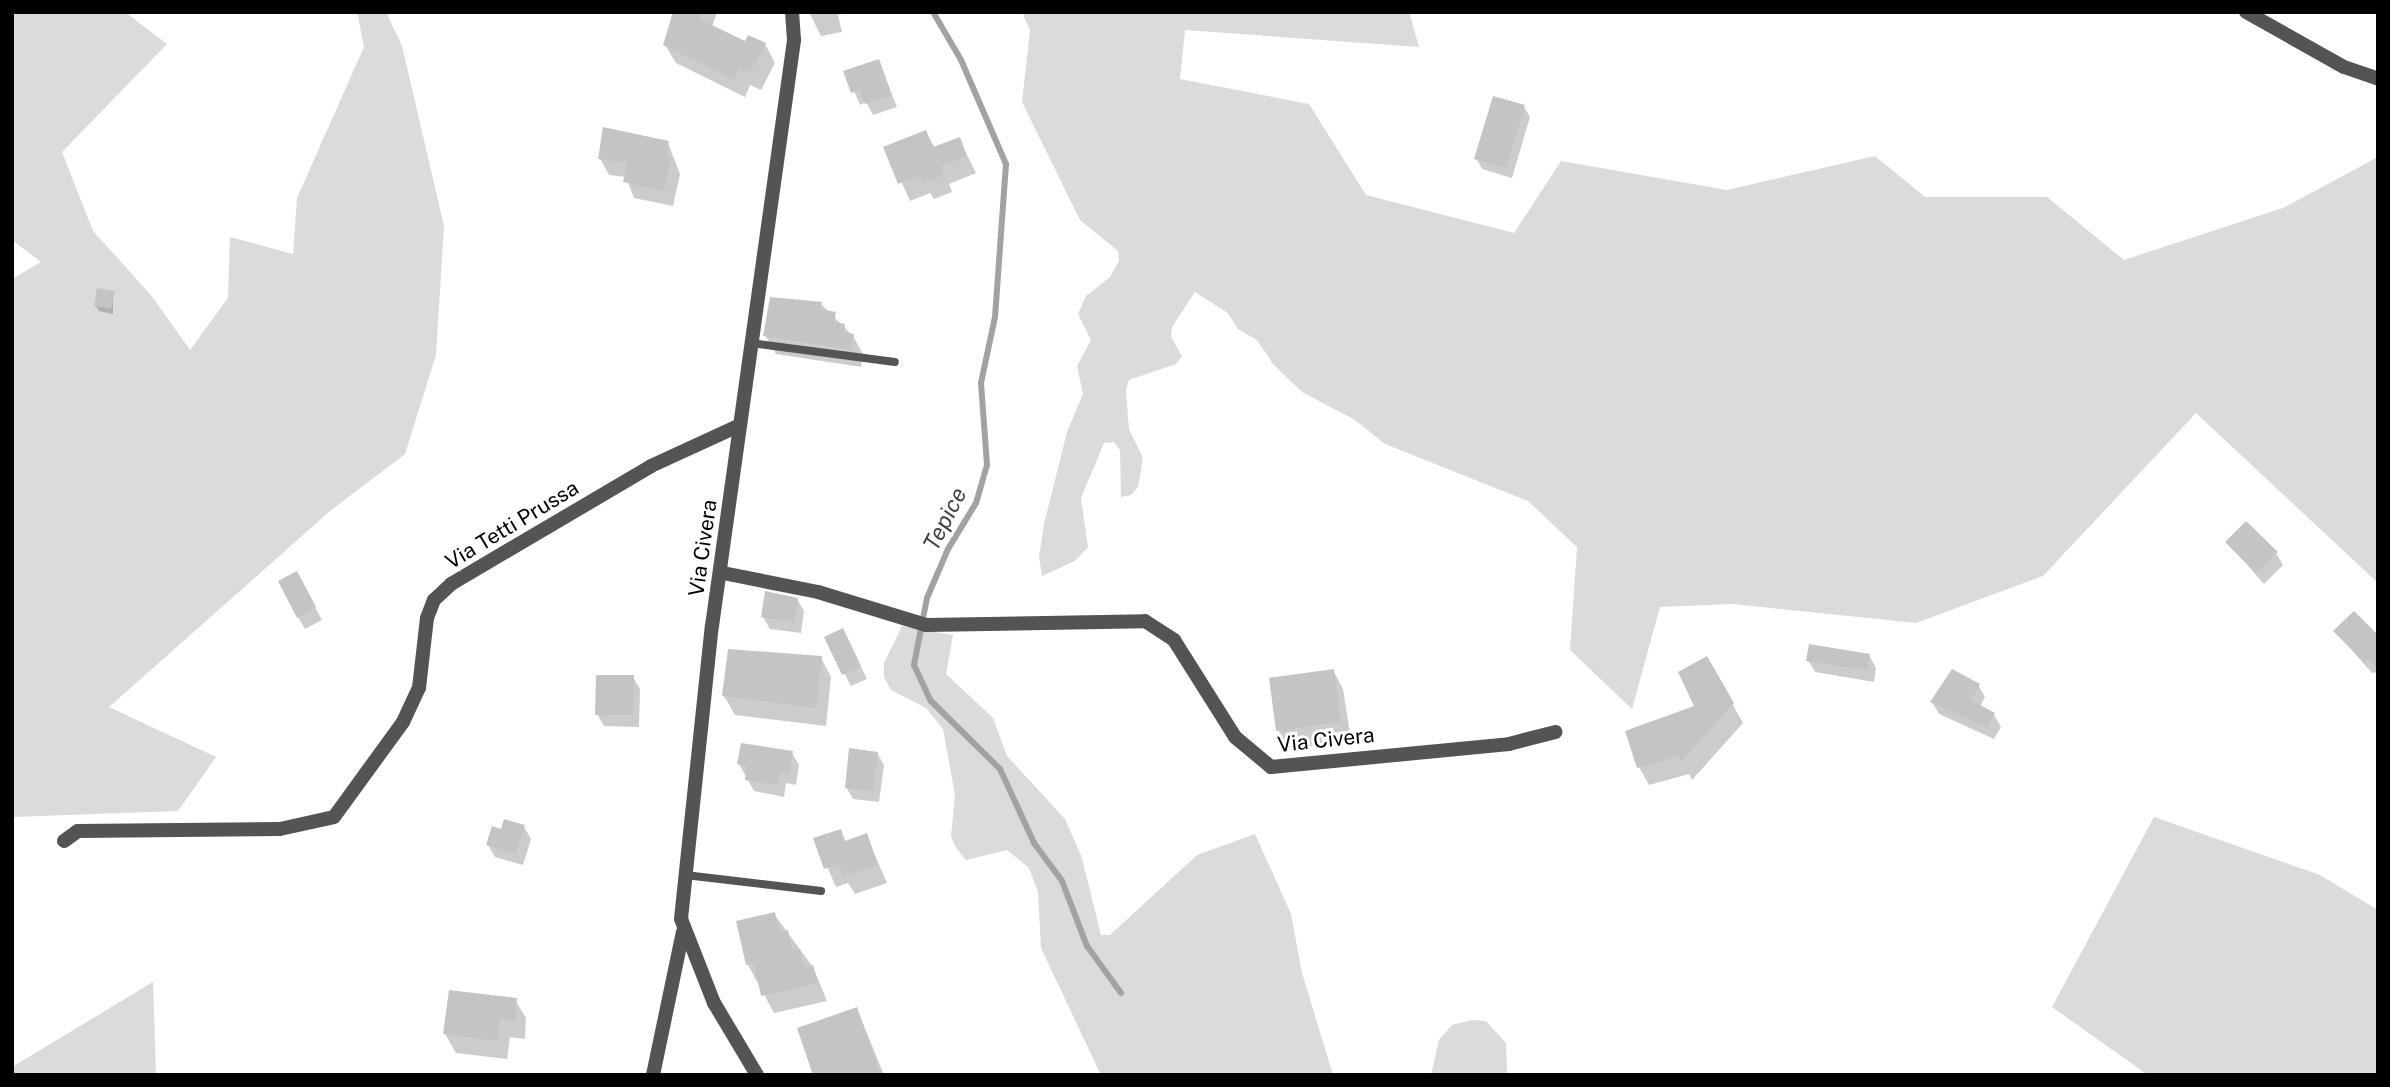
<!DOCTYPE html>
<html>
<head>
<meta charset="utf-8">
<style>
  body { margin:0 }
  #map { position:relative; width:2390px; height:1087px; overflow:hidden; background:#fff; font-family:"Public Sans",sans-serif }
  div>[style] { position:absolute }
  .green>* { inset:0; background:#dbdbdb }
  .shadow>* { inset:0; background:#0003 }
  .stream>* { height:6px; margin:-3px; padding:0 3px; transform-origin:3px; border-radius:3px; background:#a2a2a2 }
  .building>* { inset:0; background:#c4c4c4 }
  .lane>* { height:8px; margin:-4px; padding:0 4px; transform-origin:4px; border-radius:4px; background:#545454 }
  .street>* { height:14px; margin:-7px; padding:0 7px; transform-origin:7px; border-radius:7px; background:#545454 }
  span { translate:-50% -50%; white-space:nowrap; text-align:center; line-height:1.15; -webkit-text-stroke:6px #fff; paint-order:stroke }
  .street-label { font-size:21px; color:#000 }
  .water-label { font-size:23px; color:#434343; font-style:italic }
  .frame { position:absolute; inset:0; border:14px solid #000; pointer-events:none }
</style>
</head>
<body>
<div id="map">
  <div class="green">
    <div style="clip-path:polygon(12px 12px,125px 12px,167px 44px,62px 152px,93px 231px,151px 295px,190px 350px,228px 298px,230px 237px,293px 254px,297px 198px,364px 47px,357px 12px,386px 12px,402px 46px,444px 226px,436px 355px,405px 454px,330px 511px,109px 707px,216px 757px,178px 811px,12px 817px,12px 279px,41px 262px,12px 240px)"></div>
    <div style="clip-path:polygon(1022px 12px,1409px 12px,1419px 47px,1185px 30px,1180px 79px,1309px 104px,1366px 195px,1514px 233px,1561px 161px,1727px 190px,1875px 156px,1925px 197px,2047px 197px,2124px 260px,2283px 208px,2378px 157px,2378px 583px,2196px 413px,2043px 576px,1916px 623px,1733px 604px,1660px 607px,1632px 709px,1570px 650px,1577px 547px,1528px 501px,1385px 444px,1355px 420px,1302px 392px,1273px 364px,1257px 340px,1238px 329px,1228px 313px,1195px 292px,1172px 327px,1171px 337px,1182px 356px,1176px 364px,1129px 380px,1126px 390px,1129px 429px,1143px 458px,1138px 487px,1131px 495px,1121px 497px,1120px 450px,1114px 442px,1104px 443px,1081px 498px,1088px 547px,1075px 561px,1042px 576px,1039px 557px,1044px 524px,1067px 432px,1083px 394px,1077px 366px,1091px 340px,1078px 314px,1086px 296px,1110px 277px,1119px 261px,1118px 251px,1080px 220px,1022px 102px,1030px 30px)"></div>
    <div style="clip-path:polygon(902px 626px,953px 635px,946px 674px,993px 718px,1007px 756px,1065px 819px,1082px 858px,1101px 935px,1110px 935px,1197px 855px,1255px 834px,1291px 914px,1302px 973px,1333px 1075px,1100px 1073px,1041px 948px,1038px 892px,1029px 868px,1007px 850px,966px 860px,956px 848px,951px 836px,955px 795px,943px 729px,926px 708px,891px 690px,884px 677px,884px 663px)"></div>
    <div style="clip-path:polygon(2154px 817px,2320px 875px,2378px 910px,2378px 1075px,2148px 1075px,2052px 1007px)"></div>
    <div style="clip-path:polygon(153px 982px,156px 1075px,12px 1075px,12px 1067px)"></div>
    <div style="clip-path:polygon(1472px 1020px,1486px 1021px,1506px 1043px,1507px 1075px,1431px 1075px,1439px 1040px,1452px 1025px)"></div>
  </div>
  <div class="shadow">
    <div style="clip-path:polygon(675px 12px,717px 12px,712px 27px,746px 43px,765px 44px,775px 63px,761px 90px,750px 85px,745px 97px,676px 63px,665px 45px)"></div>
    <div style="clip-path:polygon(809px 12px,849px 12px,838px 15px,842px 32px,821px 36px)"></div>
    <div style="clip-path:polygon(878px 61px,897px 107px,873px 115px,866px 102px,860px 105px,846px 72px)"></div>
    <div style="clip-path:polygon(1524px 107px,1530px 117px,1512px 178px,1482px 169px,1476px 158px)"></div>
    <div style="clip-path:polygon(926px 132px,935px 148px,959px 139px,976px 173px,949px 184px,952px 192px,934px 199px,930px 193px,910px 201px,886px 148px)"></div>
    <div style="clip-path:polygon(668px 143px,680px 174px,673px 206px,634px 198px,626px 177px,609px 175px,600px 158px)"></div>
    <div style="clip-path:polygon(113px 293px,113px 314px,99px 311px,95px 305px)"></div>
    <div style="clip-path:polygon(821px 304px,853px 336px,863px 354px,861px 367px,776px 354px,765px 335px)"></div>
    <div style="clip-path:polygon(2227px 542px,2276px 553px,2283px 565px,2264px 584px)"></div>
    <div style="clip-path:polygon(303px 585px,322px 620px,305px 629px,298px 617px)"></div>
    <div style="clip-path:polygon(797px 599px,804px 611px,801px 633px,770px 629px,763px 617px)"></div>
    <div style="clip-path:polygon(2335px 631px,2378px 638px,2378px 672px,2372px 673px)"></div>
    <div style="clip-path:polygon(826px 638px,849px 642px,867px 679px,851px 686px)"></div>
    <div style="clip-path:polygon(1869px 655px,1876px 668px,1874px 682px,1815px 672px,1808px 660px)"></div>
    <div style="clip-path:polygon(821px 658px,831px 677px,826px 726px,735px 715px,724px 696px)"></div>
    <div style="clip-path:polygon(1707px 659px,1743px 723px,1692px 780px,1689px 774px,1649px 785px,1639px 767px,1697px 707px)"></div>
    <div style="clip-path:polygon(1333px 670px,1343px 689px,1351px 740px,1289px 749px,1278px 730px)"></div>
    <div style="clip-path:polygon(633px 677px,640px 689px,639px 727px,604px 726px,597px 714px)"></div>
    <div style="clip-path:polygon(1978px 685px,1985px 697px,1980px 707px,1994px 715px,2001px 727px,1994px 739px,1939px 714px,1932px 702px)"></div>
    <div style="clip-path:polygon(792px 753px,799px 765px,796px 785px,786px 783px,784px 797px,754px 791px,739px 764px)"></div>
    <div style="clip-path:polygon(877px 753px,884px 765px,879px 802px,853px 799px,846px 787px)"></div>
    <div style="clip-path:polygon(524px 827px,531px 839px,523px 865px,495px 857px,488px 845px,503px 831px)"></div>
    <div style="clip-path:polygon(840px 831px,846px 842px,866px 835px,887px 883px,855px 894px,848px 883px,836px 887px,815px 839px)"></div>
    <div style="clip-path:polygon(774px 914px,813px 967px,827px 1001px,774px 1013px,748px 965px)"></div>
    <div style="clip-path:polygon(515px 1000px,526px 1018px,525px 1039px,510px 1037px,507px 1059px,456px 1053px,445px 1034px)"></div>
    <div style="clip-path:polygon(857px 1009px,884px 1075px,815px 1075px)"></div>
  </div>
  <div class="stream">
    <div style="left:933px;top:12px;width:56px;rotate:59.7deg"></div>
    <div style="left:961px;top:60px;width:113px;rotate:66.6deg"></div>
    <div style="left:1006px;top:164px;width:153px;rotate:94.1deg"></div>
    <div style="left:995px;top:317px;width:67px;rotate:102deg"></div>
    <div style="left:981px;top:383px;width:82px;rotate:85.8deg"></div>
    <div style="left:987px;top:465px;width:40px;rotate:106deg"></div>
    <div style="left:976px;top:503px;width:54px;rotate:121.3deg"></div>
    <div style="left:948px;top:549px;width:53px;rotate:113.2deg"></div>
    <div style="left:927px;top:598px;width:68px;rotate:101deg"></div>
    <div style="left:914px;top:665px;width:40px;rotate:65deg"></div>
    <div style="left:931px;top:701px;width:97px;rotate:44.6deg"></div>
    <div style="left:1000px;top:769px;width:81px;rotate:65.3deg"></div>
    <div style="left:1034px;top:843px;width:47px;rotate:53.6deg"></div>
    <div style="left:1062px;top:881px;width:70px;rotate:69deg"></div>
    <div style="left:1087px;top:946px;width:58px;rotate:54.1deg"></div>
  </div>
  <div class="building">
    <div style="clip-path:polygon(673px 12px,701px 12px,699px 19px,745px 41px,748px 35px,766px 43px,750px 72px,739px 68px,734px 80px,663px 45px)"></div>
    <div style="clip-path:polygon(879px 59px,892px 95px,865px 104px,860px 90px,851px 93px,843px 71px)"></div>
    <div style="clip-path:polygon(1493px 96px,1525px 105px,1506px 168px,1474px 159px)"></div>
    <div style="clip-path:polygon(603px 127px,669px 141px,666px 156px,672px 157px,664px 191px,623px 182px,627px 163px,598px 159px)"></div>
    <div style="clip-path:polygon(926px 130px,933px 147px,960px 137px,967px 156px,941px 166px,944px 175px,923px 183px,920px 176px,898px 184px,883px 147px)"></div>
    <div style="clip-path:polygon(97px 288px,115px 291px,111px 309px,94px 306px)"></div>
    <div style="clip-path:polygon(770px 297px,822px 302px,820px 309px,836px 312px,834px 322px,845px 324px,844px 332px,854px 334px,851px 350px,763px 336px)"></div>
    <div style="clip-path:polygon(2246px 521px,2278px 552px,2256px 573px,2225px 542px)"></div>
    <div style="clip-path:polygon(297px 571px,316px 607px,297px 618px,278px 581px)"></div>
    <div style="clip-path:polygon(765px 591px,798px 598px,794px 622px,761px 617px)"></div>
    <div style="clip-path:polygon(2354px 611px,2378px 635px,2378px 669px,2367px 659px,2364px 662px,2333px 631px)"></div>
    <div style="clip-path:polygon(843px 628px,861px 666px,842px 675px,824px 637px)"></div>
    <div style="clip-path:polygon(1809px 644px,1870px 654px,1867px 670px,1806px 661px)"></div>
    <div style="clip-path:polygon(728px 649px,822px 656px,816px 708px,722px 696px)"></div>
    <div style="clip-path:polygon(1707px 656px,1734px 703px,1680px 763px,1679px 756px,1637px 768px,1625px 731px,1694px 706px,1678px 672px)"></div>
    <div style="clip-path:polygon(1334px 669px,1341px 722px,1276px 731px,1269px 678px)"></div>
    <div style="clip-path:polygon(1952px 669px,1980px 684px,1971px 700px,1995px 713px,1987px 728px,1930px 702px)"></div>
    <div style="clip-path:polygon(596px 675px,634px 675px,633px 715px,595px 715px)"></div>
    <div style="clip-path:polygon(741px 743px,793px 751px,789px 774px,780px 772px,778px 785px,745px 780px,747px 766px,737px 764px)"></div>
    <div style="clip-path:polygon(849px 748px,878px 752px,873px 791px,845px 788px)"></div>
    <div style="clip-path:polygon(504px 819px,525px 825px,516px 854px,486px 845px,492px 826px,501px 829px)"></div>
    <div style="clip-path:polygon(841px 829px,845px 841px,867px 833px,878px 865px,843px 876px,839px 864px,824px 869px,813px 838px)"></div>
    <div style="clip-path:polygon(775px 912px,779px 932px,788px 930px,792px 950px,800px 949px,804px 967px,813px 965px,818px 983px,761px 996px,754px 964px,746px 965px,736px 921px)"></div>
    <div style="clip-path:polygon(449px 990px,517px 998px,515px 1021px,500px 1019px,497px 1041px,443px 1034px)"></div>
    <div style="clip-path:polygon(857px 1007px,881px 1075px,813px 1075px,797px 1028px)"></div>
  </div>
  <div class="lane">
    <div style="left:751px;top:343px;width:145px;rotate:7.5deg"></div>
    <div style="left:685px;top:875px;width:137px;rotate:6.7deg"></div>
  </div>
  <div class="street">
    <div style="left:2246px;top:12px;width:112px;rotate:29.3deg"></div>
    <div style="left:2344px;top:67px;width:36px;rotate:19deg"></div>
    <div style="left:723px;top:573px;width:97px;rotate:11.3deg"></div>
    <div style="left:818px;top:592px;width:113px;rotate:17deg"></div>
    <div style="left:926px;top:625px;width:219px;rotate:-1deg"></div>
    <div style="left:1145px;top:621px;width:35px;rotate:33deg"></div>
    <div style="left:1174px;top:640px;width:115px;rotate:57.8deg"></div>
    <div style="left:1235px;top:737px;width:47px;rotate:39.8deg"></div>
    <div style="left:1271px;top:767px;width:239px;rotate:-5.5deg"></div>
    <div style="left:1509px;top:744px;width:48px;rotate:-14.6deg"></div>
    <div style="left:64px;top:841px;width:17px;rotate:-36deg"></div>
    <div style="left:78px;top:831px;width:202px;rotate:-0.6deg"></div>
    <div style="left:280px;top:829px;width:55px;rotate:-12.5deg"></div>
    <div style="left:334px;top:817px;width:117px;rotate:-54deg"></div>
    <div style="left:403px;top:722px;width:38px;rotate:-65deg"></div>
    <div style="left:419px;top:688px;width:70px;rotate:-83.5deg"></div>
    <div style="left:427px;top:618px;width:19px;rotate:-69deg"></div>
    <div style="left:434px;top:600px;width:23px;rotate:-43deg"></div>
    <div style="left:451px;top:584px;width:232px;rotate:-30.5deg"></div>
    <div style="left:651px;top:466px;width:98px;rotate:-24.7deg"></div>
    <div style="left:653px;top:1075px;width:146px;rotate:-78.2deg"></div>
    <div style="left:757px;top:1075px;width:84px;rotate:-120.8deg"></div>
    <div style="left:714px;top:1003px;width:90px;rotate:-111.4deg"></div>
    <div style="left:681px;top:919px;width:295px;rotate:-84deg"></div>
    <div style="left:712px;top:626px;width:592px;rotate:-82.03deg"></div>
    <div style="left:794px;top:40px;width:28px;rotate:-94deg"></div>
  </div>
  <div class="street-label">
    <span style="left:512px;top:525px;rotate:-31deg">Via Tetti Prussa</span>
    <span style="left:703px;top:548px;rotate:-82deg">Via Civera</span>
    <span style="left:1326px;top:740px;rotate:-6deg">Via Civera</span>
  </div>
  <div class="water-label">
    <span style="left:945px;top:519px;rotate:-63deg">Tepice</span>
  </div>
  <div class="frame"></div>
</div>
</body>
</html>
